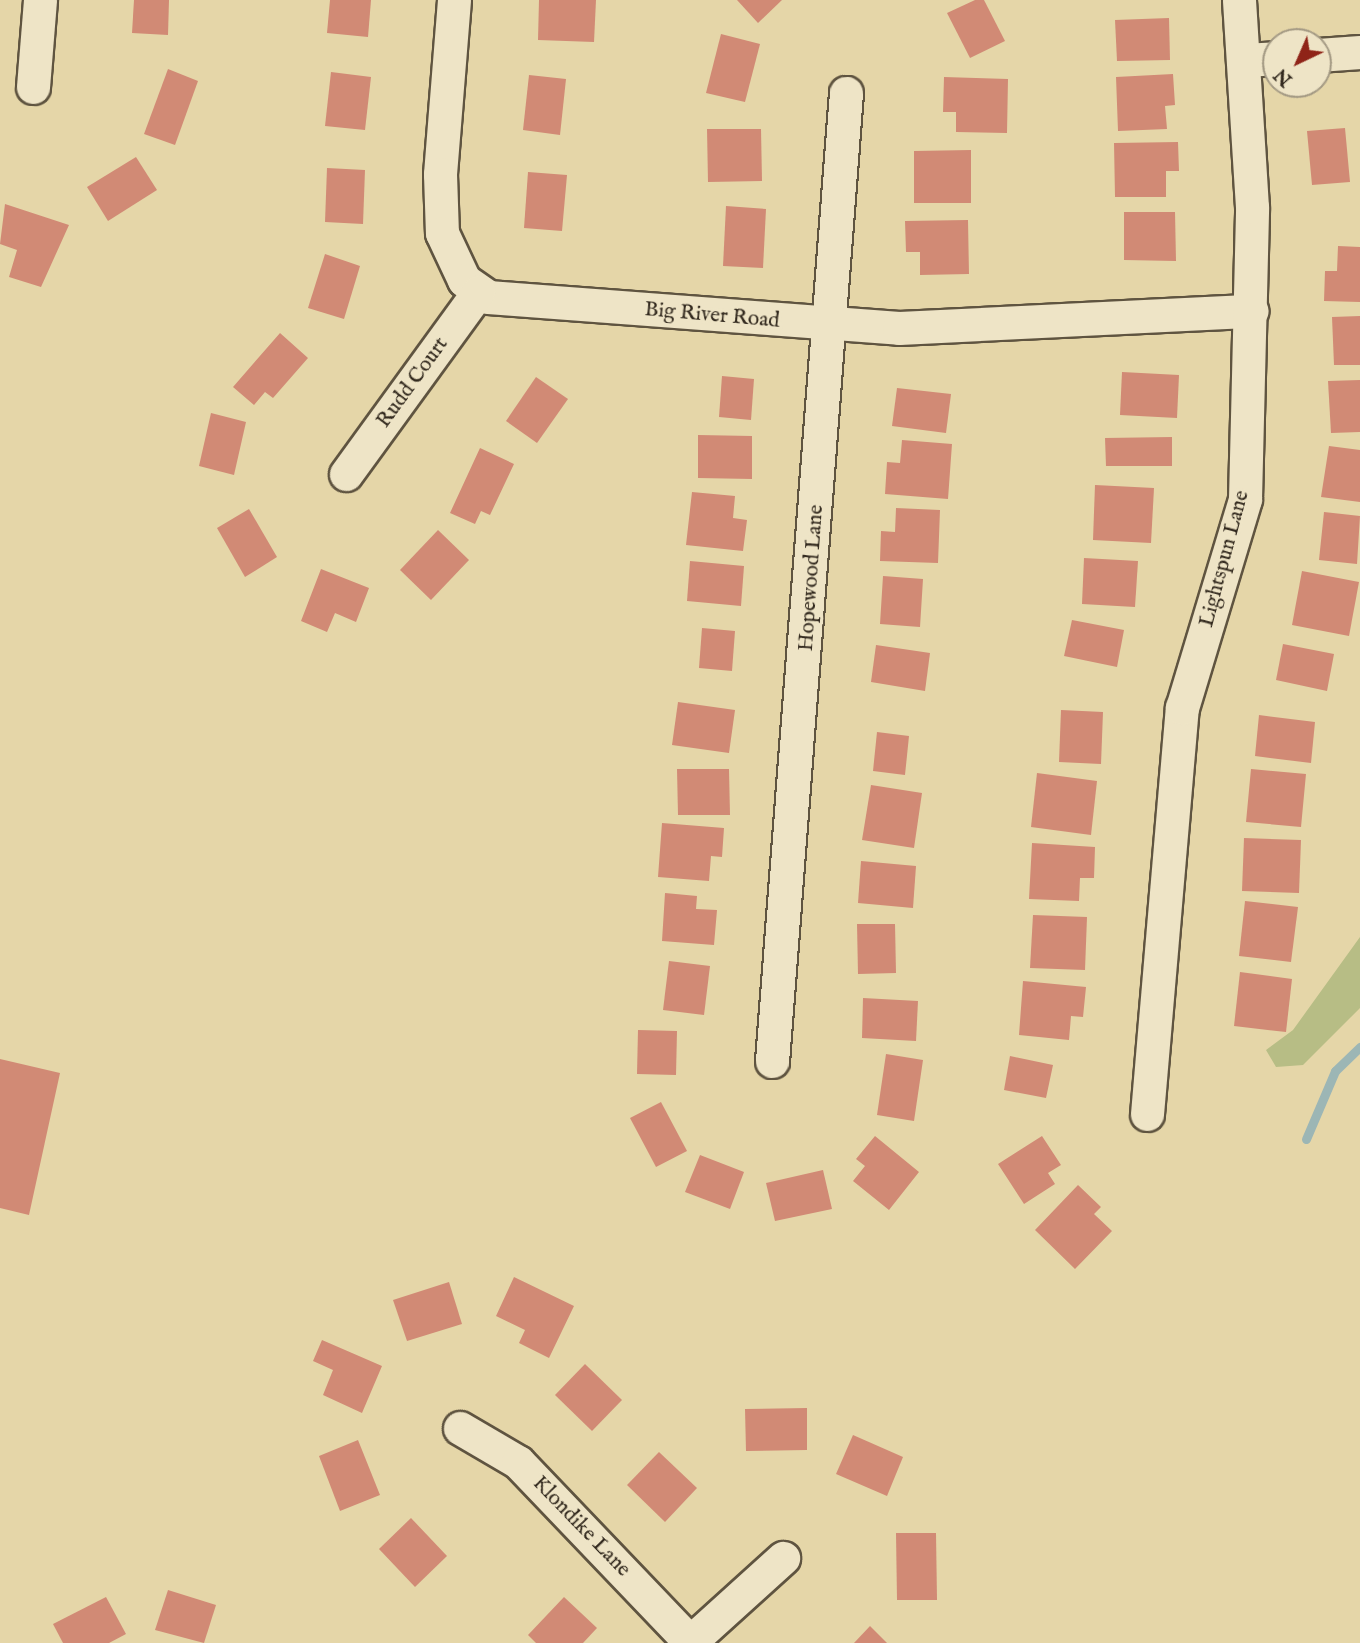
<!DOCTYPE html>
<html>
<head>
<meta charset="utf-8">
<style>
  body { margin:0 }
  #map { position:relative; width:1360px; height:1643px; overflow:hidden; background:#e5d6a8; font-family:"IM FELL English",serif }
  div>[style] { position:absolute }
  .green>* { inset:0; background:#b7bd85 }
  .stream>* { height:9px; margin:-4.5px; padding:0 4.5px; transform-origin:4.5px; border-radius:4.5px; background:#9cb6b5 }
  .building>* { inset:0; background:#d18a75 }
  .roads { filter:drop-shadow(2px 0 #5f5440) drop-shadow(-2px 0 #5f5440) drop-shadow(0 2px #5f5440) drop-shadow(0 -2px #5f5440) }
  .minor>* { height:33px; margin:-16.5px; padding:0 16.5px; transform-origin:16.5px; border-radius:16.5px; background:#eee4c6 }
  span { translate:-50% -50%; white-space:nowrap; text-align:center; line-height:1.15; -webkit-text-stroke:6px #eee4c6; paint-order:stroke }
  .street-label { font-size:21px; color:#32291e }
  .north { position:absolute; left:1262px; top:28px; width:70px; height:70px; box-sizing:border-box; background:#eee4c6; border:2px solid #a39983; border-radius:50%; rotate:224deg; font-size:19px; font-weight:700; line-height:28px; text-align:center; color:#32291e }
  .north::after { content:''; display:block; margin:auto; width:24px; height:32px; background:#8f2418; clip-path:polygon(50% 0,100% 100%,50% 72%,0 100%) }
</style>
</head>
<body>
<div id="map">
  <div class="green">
    <div style="clip-path:polygon(1360px 937px,1360px 1008px,1303px 1065px,1276px 1067px,1266px 1050px,1293px 1030px)"></div>
  </div>
  <div class="stream">
    <div style="left:1306px;top:1139px;width:74px;rotate:-66.9deg"></div>
    <div style="left:1335px;top:1071px;width:35px;rotate:-44deg"></div>
  </div>
  <div class="building">
    <div style="clip-path:polygon(134px 0,169px 0,168px 35px,132px 33px)"></div>
    <div style="clip-path:polygon(330px 0,371px 0,368px 37px,327px 33px)"></div>
    <div style="clip-path:polygon(539px 0,596px 0,594px 42px,538px 40px)"></div>
    <div style="clip-path:polygon(737px 0,782px 0,758px 23px)"></div>
    <div style="clip-path:polygon(975px 0,984px 0,1005px 41px,970px 58px,947px 13px)"></div>
    <div style="clip-path:polygon(1169px 18px,1170px 60px,1117px 61px,1115px 20px)"></div>
    <div style="clip-path:polygon(721px 34px,760px 44px,745px 102px,706px 93px)"></div>
    <div style="clip-path:polygon(168px 69px,198px 81px,175px 145px,144px 134px)"></div>
    <div style="clip-path:polygon(331px 72px,371px 77px,365px 130px,325px 126px)"></div>
    <div style="clip-path:polygon(1173px 74px,1175px 105px,1165px 106px,1167px 129px,1118px 131px,1116px 77px)"></div>
    <div style="clip-path:polygon(529px 75px,566px 79px,560px 135px,523px 130px)"></div>
    <div style="clip-path:polygon(944px 77px,1008px 79px,1007px 133px,956px 132px,956px 112px,943px 112px)"></div>
    <div style="clip-path:polygon(1345px 128px,1350px 182px,1312px 185px,1307px 131px)"></div>
    <div style="clip-path:polygon(707px 129px,761px 129px,762px 181px,708px 182px)"></div>
    <div style="clip-path:polygon(1178px 142px,1179px 171px,1166px 171px,1166px 197px,1115px 197px,1114px 143px)"></div>
    <div style="clip-path:polygon(971px 150px,971px 203px,914px 203px,914px 151px)"></div>
    <div style="clip-path:polygon(136px 157px,157px 190px,108px 221px,87px 187px)"></div>
    <div style="clip-path:polygon(327px 168px,365px 170px,363px 224px,325px 222px)"></div>
    <div style="clip-path:polygon(528px 172px,567px 175px,562px 231px,524px 228px)"></div>
    <div style="clip-path:polygon(5px 204px,69px 225px,41px 287px,9px 277px,17px 250px,0 244px)"></div>
    <div style="clip-path:polygon(726px 206px,766px 209px,763px 268px,723px 266px)"></div>
    <div style="clip-path:polygon(1124px 212px,1175px 212px,1176px 261px,1124px 260px)"></div>
    <div style="clip-path:polygon(968px 220px,969px 274px,920px 275px,920px 252px,906px 252px,905px 221px)"></div>
    <div style="clip-path:polygon(1338px 246px,1360px 247px,1360px 302px,1324px 301px,1325px 271px,1337px 271px)"></div>
    <div style="clip-path:polygon(325px 254px,360px 266px,344px 319px,308px 308px)"></div>
    <div style="clip-path:polygon(1360px 316px,1360px 365px,1334px 365px,1332px 317px)"></div>
    <div style="clip-path:polygon(280px 333px,308px 358px,273px 398px,265px 392px,254px 405px,233px 387px)"></div>
    <div style="clip-path:polygon(1122px 372px,1179px 375px,1177px 418px,1120px 415px)"></div>
    <div style="clip-path:polygon(722px 376px,754px 379px,751px 420px,719px 417px)"></div>
    <div style="clip-path:polygon(536px 377px,568px 399px,537px 443px,506px 421px)"></div>
    <div style="clip-path:polygon(1360px 380px,1360px 432px,1331px 433px,1328px 381px)"></div>
    <div style="clip-path:polygon(897px 388px,951px 394px,946px 433px,892px 426px)"></div>
    <div style="clip-path:polygon(211px 413px,246px 422px,234px 475px,199px 466px)"></div>
    <div style="clip-path:polygon(698px 435px,752px 436px,752px 479px,698px 478px)"></div>
    <div style="clip-path:polygon(1172px 437px,1172px 466px,1106px 466px,1105px 438px)"></div>
    <div style="clip-path:polygon(902px 440px,952px 444px,948px 499px,885px 494px,887px 462px,900px 463px)"></div>
    <div style="clip-path:polygon(1329px 446px,1360px 450px,1360px 502px,1321px 497px)"></div>
    <div style="clip-path:polygon(480px 448px,514px 464px,490px 515px,481px 511px,475px 524px,450px 513px)"></div>
    <div style="clip-path:polygon(1095px 485px,1154px 488px,1151px 543px,1093px 540px)"></div>
    <div style="clip-path:polygon(692px 492px,735px 496px,733px 518px,747px 520px,743px 551px,686px 545px)"></div>
    <div style="clip-path:polygon(896px 508px,940px 510px,938px 563px,880px 561px,881px 531px,895px 532px)"></div>
    <div style="clip-path:polygon(249px 509px,277px 557px,245px 577px,217px 528px)"></div>
    <div style="clip-path:polygon(1324px 512px,1360px 516px,1357px 564px,1319px 560px)"></div>
    <div style="clip-path:polygon(438px 530px,469px 560px,431px 600px,400px 570px)"></div>
    <div style="clip-path:polygon(1084px 558px,1138px 561px,1135px 607px,1082px 604px)"></div>
    <div style="clip-path:polygon(690px 561px,744px 566px,741px 606px,687px 601px)"></div>
    <div style="clip-path:polygon(321px 569px,369px 588px,356px 622px,335px 613px,327px 632px,301px 621px)"></div>
    <div style="clip-path:polygon(1302px 571px,1359px 582px,1349px 636px,1292px 625px)"></div>
    <div style="clip-path:polygon(883px 576px,923px 579px,920px 627px,880px 624px)"></div>
    <div style="clip-path:polygon(1072px 620px,1124px 630px,1117px 667px,1064px 656px)"></div>
    <div style="clip-path:polygon(702px 628px,735px 631px,732px 671px,699px 668px)"></div>
    <div style="clip-path:polygon(1283px 644px,1334px 654px,1327px 691px,1276px 680px)"></div>
    <div style="clip-path:polygon(876px 645px,930px 653px,925px 691px,871px 682px)"></div>
    <div style="clip-path:polygon(678px 702px,735px 710px,729px 753px,672px 745px)"></div>
    <div style="clip-path:polygon(1061px 710px,1103px 712px,1101px 764px,1059px 762px)"></div>
    <div style="clip-path:polygon(1259px 715px,1315px 722px,1311px 763px,1255px 756px)"></div>
    <div style="clip-path:polygon(877px 732px,909px 736px,905px 775px,873px 771px)"></div>
    <div style="clip-path:polygon(677px 769px,729px 769px,730px 815px,678px 815px)"></div>
    <div style="clip-path:polygon(1251px 769px,1306px 774px,1301px 827px,1246px 822px)"></div>
    <div style="clip-path:polygon(1037px 773px,1097px 781px,1091px 835px,1031px 827px)"></div>
    <div style="clip-path:polygon(871px 785px,922px 793px,914px 848px,862px 840px)"></div>
    <div style="clip-path:polygon(662px 823px,724px 828px,722px 857px,711px 856px,709px 881px,658px 877px)"></div>
    <div style="clip-path:polygon(1244px 838px,1301px 840px,1299px 893px,1242px 891px)"></div>
    <div style="clip-path:polygon(1032px 843px,1095px 847px,1094px 878px,1080px 878px,1079px 901px,1029px 899px)"></div>
    <div style="clip-path:polygon(861px 861px,916px 866px,913px 908px,858px 903px)"></div>
    <div style="clip-path:polygon(665px 893px,697px 896px,696px 909px,717px 910px,714px 945px,662px 941px)"></div>
    <div style="clip-path:polygon(1245px 901px,1298px 907px,1291px 962px,1239px 956px)"></div>
    <div style="clip-path:polygon(1033px 915px,1087px 917px,1085px 970px,1030px 968px)"></div>
    <div style="clip-path:polygon(857px 924px,895px 924px,896px 973px,858px 974px)"></div>
    <div style="clip-path:polygon(669px 961px,710px 966px,704px 1015px,663px 1010px)"></div>
    <div style="clip-path:polygon(1240px 972px,1292px 979px,1286px 1032px,1234px 1026px)"></div>
    <div style="clip-path:polygon(1023px 981px,1086px 987px,1083px 1017px,1071px 1016px,1069px 1040px,1019px 1035px)"></div>
    <div style="clip-path:polygon(863px 998px,918px 1001px,916px 1041px,862px 1038px)"></div>
    <div style="clip-path:polygon(638px 1030px,677px 1031px,676px 1075px,637px 1074px)"></div>
    <div style="clip-path:polygon(886px 1054px,923px 1060px,914px 1121px,877px 1115px)"></div>
    <div style="clip-path:polygon(1010px 1056px,1053px 1065px,1046px 1098px,1004px 1090px)"></div>
    <div style="clip-path:polygon(0 1059px,60px 1073px,29px 1215px,0 1208px)"></div>
    <div style="clip-path:polygon(661px 1102px,687px 1151px,656px 1167px,630px 1118px)"></div>
    <div style="clip-path:polygon(875px 1136px,919px 1172px,889px 1210px,853px 1181px,865px 1166px,856px 1159px)"></div>
    <div style="clip-path:polygon(1042px 1136px,1061px 1165px,1048px 1173px,1055px 1184px,1024px 1204px,998px 1164px)"></div>
    <div style="clip-path:polygon(700px 1155px,744px 1172px,730px 1209px,685px 1192px)"></div>
    <div style="clip-path:polygon(823px 1170px,832px 1209px,775px 1221px,766px 1183px)"></div>
    <div style="clip-path:polygon(1078px 1185px,1101px 1207px,1094px 1214px,1112px 1231px,1075px 1269px,1035px 1230px)"></div>
    <div style="clip-path:polygon(514px 1277px,574px 1306px,549px 1358px,519px 1343px,525px 1330px,496px 1316px)"></div>
    <div style="clip-path:polygon(449px 1282px,462px 1324px,407px 1341px,393px 1300px)"></div>
    <div style="clip-path:polygon(322px 1340px,382px 1366px,362px 1413px,323px 1395px,333px 1370px,313px 1361px)"></div>
    <div style="clip-path:polygon(585px 1364px,622px 1400px,592px 1431px,555px 1395px)"></div>
    <div style="clip-path:polygon(807px 1408px,807px 1450px,746px 1451px,745px 1409px)"></div>
    <div style="clip-path:polygon(853px 1435px,903px 1457px,887px 1496px,836px 1474px)"></div>
    <div style="clip-path:polygon(358px 1440px,380px 1495px,340px 1511px,319px 1456px)"></div>
    <div style="clip-path:polygon(659px 1452px,697px 1488px,665px 1522px,627px 1485px)"></div>
    <div style="clip-path:polygon(411px 1518px,447px 1556px,415px 1587px,379px 1549px)"></div>
    <div style="clip-path:polygon(896px 1533px,936px 1533px,937px 1600px,897px 1600px)"></div>
    <div style="clip-path:polygon(168px 1590px,216px 1605px,204px 1643px,155px 1630px)"></div>
    <div style="clip-path:polygon(106px 1597px,126px 1634px,109px 1643px,63px 1643px,53px 1624px)"></div>
    <div style="clip-path:polygon(564px 1597px,597px 1628px,583px 1643px,536px 1643px,528px 1635px)"></div>
    <div style="clip-path:polygon(870px 1626px,887px 1643px,854px 1643px)"></div>
  </div>
  <div class="roads">
    <div class="minor">
      <div style="left:454px;top:0;width:175px;rotate:94.6deg"></div>
      <div style="left:440px;top:174px;width:59px;rotate:88.1deg"></div>
      <div style="left:442px;top:233px;width:52px;rotate:64.9deg"></div>
      <div style="left:464px;top:280px;width:29px;rotate:35deg"></div>
      <div style="left:488px;top:297px;width:412px;rotate:4.3deg"></div>
      <div style="left:899px;top:328px;width:353px;rotate:-2.8deg"></div>
      <div style="left:1318px;top:55px;width:42px;rotate:-4.1deg"></div>
      <div style="left:1243px;top:60px;width:33px;rotate:-3deg"></div>
      <div style="left:33px;top:87px;width:87px;rotate:-85.4deg"></div>
      <div style="left:346px;top:474px;width:225px;rotate:-54deg"></div>
      <div style="left:772px;top:1061px;width:971px;rotate:-85.63deg"></div>
      <div style="left:1147px;top:1114px;width:408px;rotate:-85.1deg"></div>
      <div style="left:1182px;top:708px;width:218px;rotate:-73.2deg"></div>
      <div style="left:1245px;top:499px;width:292px;rotate:-88.6deg"></div>
      <div style="left:1252px;top:207px;width:207px;rotate:-93.6deg"></div>
      <div style="left:460px;top:1428px;width:67px;rotate:30.4deg"></div>
      <div style="left:518px;top:1462px;width:249px;rotate:46.3deg"></div>
      <div style="left:689px;top:1643px;width:127px;rotate:-42.1deg"></div>
    </div>
  </div>
  <div class="street-label">
    <span style="left:712px;top:316px;rotate:5deg">Big River Road</span>
    <span style="left:413px;top:383px;rotate:-54deg">Rudd Court</span>
    <span style="left:1225px;top:559px;rotate:-75deg">Lightspun Lane</span>
    <span style="left:812px;top:578px;rotate:-86deg">Hopewood Lane</span>
    <span style="left:581px;top:1527px;rotate:46deg">Klondike Lane</span>
  </div>
  <div class="north">N</div>
</div>
</body>
</html>
